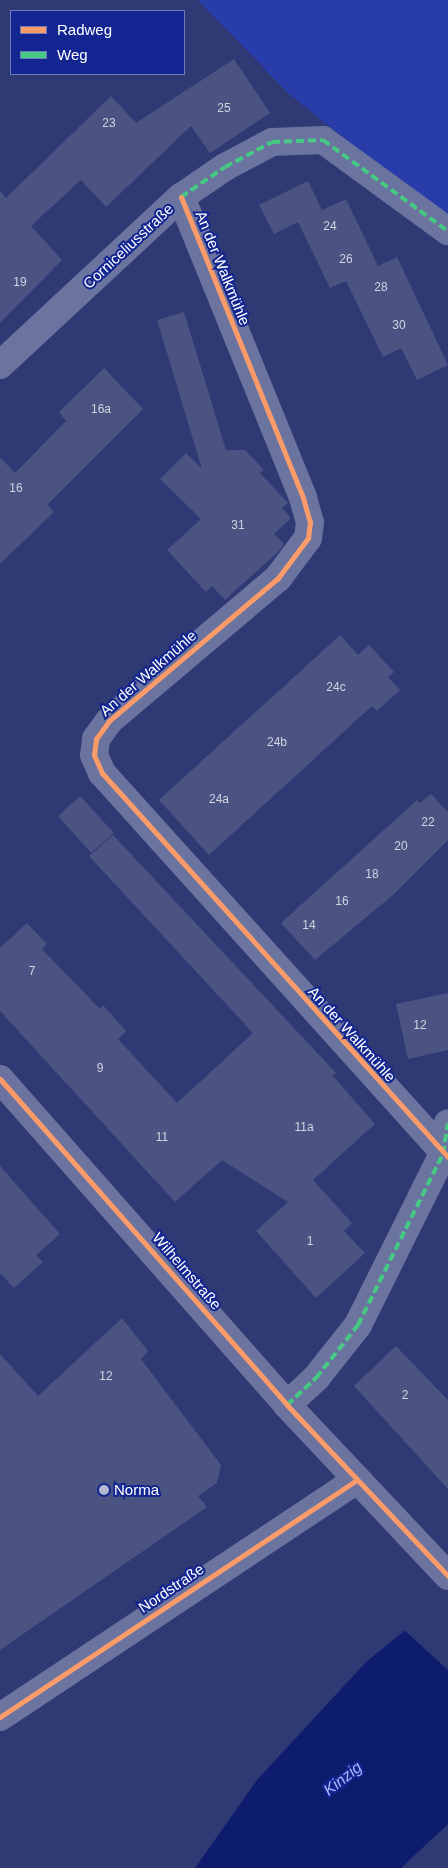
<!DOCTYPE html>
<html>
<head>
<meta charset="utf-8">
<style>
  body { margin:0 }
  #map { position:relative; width:448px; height:1868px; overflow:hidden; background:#2f3974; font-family:Arial,sans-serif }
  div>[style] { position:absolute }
  .green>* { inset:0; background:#293daa }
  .water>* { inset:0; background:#0e1c6e }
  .pier>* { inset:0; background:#2f3974 }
  .building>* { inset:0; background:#4a5382 }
  .minor>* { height:28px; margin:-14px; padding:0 14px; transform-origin:14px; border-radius:14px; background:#6b749f }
  .major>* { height:28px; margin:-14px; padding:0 14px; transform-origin:14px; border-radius:14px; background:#6b739e }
  .quiet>* { height:4px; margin-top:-2px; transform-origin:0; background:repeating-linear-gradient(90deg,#46c982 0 8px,transparent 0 12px) }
  .cycleway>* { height:5px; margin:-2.5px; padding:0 2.5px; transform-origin:2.5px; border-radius:2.5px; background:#fa9b69 }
  .dots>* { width:14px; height:14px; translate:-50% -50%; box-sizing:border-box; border:2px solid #122591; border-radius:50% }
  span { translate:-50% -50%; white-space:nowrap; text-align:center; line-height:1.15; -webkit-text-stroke:4px #122591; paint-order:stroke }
  .number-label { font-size:12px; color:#d2d4e0 }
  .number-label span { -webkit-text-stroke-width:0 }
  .street-label { font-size:15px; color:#fff }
  .poi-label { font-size:15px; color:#fff }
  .left { translate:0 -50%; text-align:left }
  .water-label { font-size:16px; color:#aab7f9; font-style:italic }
  .legend { position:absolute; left:10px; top:10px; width:175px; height:65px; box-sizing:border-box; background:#122591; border:1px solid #717cbd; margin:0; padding:6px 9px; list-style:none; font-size:15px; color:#fff }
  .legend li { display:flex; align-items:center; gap:10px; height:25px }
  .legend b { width:25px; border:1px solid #717cbd }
</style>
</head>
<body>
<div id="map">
  <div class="green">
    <div style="clip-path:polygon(198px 0,448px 0,448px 221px,289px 94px)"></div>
  </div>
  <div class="water">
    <div style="clip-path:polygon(448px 1596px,448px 1824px,401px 1868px,195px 1868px,257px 1780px,367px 1661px)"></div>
  </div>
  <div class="pier">
    <div style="clip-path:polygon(448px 1593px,448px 1670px,403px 1629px)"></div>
  </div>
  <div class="building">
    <div style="clip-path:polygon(234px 59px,270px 113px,210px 153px,191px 126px,106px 207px,81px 180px,31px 226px,62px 260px,0 323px,0 191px,6px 198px,111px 96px,136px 123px)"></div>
    <div style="clip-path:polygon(308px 181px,322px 210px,346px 199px,378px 266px,397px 257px,448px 365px,417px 380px,401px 348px,383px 357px,346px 281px,330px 288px,298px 222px,274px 234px,259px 205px)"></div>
    <div style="clip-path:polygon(184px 312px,226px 450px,245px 450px,264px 470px,260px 473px,288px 503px,282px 508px,291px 518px,274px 534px,284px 544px,279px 551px,225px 600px,212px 586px,206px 592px,167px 550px,201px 519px,160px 479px,186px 453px,202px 469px,157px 320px)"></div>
    <div style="clip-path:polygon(104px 368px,143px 409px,47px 505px,54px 512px,0 564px,0 457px,15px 473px,66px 421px,59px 412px)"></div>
    <div style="clip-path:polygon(340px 635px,358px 655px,369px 645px,394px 672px,388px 677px,400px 690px,377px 711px,372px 706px,209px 855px,159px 800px)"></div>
    <div style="clip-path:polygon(431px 794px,448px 812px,448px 840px,393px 895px,315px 960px,281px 923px,417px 800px,420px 803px)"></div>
    <div style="clip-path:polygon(80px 796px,114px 833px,91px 853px,58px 816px)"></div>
    <div style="clip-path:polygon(113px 835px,337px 1074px,332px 1075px,375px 1124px,313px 1180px,352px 1223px,344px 1231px,365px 1253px,316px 1298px,256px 1231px,288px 1202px,222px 1160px,175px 1202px,0 1011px,0 948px,27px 923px,47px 944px,42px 949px,100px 1009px,103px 1005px,126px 1031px,118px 1039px,177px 1103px,253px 1033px,89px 856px)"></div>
    <div style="clip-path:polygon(448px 993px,448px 1050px,408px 1059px,396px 1004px)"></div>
    <div style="clip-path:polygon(0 1166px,60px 1234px,36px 1255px,43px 1262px,14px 1288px,0 1273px)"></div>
    <div style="clip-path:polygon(122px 1318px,148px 1351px,141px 1359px,221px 1465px,217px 1483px,198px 1496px,207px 1507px,0 1650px,0 1354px,38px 1396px)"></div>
    <div style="clip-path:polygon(396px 1346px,448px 1400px,448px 1489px,354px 1386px)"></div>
  </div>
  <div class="minor">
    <div style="left:181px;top:197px;width:325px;rotate:67.9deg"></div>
    <div style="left:303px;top:498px;width:25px;rotate:74deg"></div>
    <div style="left:310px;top:522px;width:16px;rotate:97deg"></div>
    <div style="left:308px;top:538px;width:50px;rotate:126.9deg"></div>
    <div style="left:278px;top:578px;width:221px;rotate:139.8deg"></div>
    <div style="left:109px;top:721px;width:22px;rotate:126deg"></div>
    <div style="left:96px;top:739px;width:16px;rotate:97deg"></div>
    <div style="left:94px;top:755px;width:20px;rotate:66deg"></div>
    <div style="left:102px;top:773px;width:517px;rotate:47.98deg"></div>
    <div style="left:0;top:365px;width:247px;rotate:-42.9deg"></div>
    <div style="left:181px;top:197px;width:53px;rotate:-34.3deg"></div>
    <div style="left:225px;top:167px;width:53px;rotate:-28deg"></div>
    <div style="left:272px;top:142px;width:51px;rotate:-2.2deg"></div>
    <div style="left:323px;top:140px;width:155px;rotate:36.1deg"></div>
    <div style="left:287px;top:1405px;width:40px;rotate:-43deg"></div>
    <div style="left:316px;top:1378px;width:68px;rotate:-51.6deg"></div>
    <div style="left:358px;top:1325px;width:191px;rotate:-63.6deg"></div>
    <div style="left:443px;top:1154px;width:31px;rotate:-81deg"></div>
    <div style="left:0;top:1717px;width:426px;rotate:-33.6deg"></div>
  </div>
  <div class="major">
    <div style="left:0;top:1079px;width:434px;rotate:48.6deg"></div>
    <div style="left:287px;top:1405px;width:235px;rotate:46.7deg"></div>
  </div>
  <div class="quiet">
    <div style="left:183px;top:202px;width:5px;rotate:-112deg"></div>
    <div style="left:181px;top:197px;width:53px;rotate:-34.3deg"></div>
    <div style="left:225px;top:167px;width:53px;rotate:-28deg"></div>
    <div style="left:272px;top:142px;width:51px;rotate:-2.2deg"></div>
    <div style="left:323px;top:140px;width:155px;rotate:36.1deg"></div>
    <div style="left:287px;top:1405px;width:40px;rotate:-43deg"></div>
    <div style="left:316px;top:1378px;width:68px;rotate:-51.6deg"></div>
    <div style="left:358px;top:1325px;width:191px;rotate:-63.6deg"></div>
    <div style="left:443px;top:1154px;width:31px;rotate:-81deg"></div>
  </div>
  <div class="cycleway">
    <div style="left:181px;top:197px;width:325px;rotate:67.9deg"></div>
    <div style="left:303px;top:498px;width:25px;rotate:74deg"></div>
    <div style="left:310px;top:522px;width:16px;rotate:97deg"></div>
    <div style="left:308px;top:538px;width:50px;rotate:126.9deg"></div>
    <div style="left:278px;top:578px;width:221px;rotate:139.8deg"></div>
    <div style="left:109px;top:721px;width:22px;rotate:126deg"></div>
    <div style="left:96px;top:739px;width:16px;rotate:97deg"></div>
    <div style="left:94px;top:755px;width:20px;rotate:66deg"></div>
    <div style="left:102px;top:773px;width:517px;rotate:47.98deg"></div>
    <div style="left:0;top:1079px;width:434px;rotate:48.6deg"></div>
    <div style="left:287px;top:1405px;width:235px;rotate:46.7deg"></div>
    <div style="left:0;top:1717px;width:426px;rotate:-33.6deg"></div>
  </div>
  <div class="dots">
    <div style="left:104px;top:1490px;background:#b6bace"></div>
  </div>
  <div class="number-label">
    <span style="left:224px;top:109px">25</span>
    <span style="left:109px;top:124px">23</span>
    <span style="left:330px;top:227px">24</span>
    <span style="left:346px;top:260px">26</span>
    <span style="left:20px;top:283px">19</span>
    <span style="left:381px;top:288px">28</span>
    <span style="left:399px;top:326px">30</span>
    <span style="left:101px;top:410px">16a</span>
    <span style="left:16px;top:489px">16</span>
    <span style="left:238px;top:526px">31</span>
    <span style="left:336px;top:688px">24c</span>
    <span style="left:277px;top:743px">24b</span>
    <span style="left:219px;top:800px">24a</span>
    <span style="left:428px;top:823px">22</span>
    <span style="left:401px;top:847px">20</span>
    <span style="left:372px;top:875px">18</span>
    <span style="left:342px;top:902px">16</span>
    <span style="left:309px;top:926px">14</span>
    <span style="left:32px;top:972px">7</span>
    <span style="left:420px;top:1026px">12</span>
    <span style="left:100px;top:1069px">9</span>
    <span style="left:304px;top:1128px">11a</span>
    <span style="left:162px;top:1138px">11</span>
    <span style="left:310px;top:1242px">1</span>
    <span style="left:106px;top:1377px">12</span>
    <span style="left:405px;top:1396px">2</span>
  </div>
  <div class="street-label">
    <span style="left:128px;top:246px;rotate:-43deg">Corniceliusstraße</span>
    <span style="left:223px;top:268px;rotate:68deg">An der Walkmühle</span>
    <span style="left:148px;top:673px;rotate:-41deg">An der Walkmühle</span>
    <span style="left:352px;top:1034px;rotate:48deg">An der Walkmühle</span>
    <span style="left:187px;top:1271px;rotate:49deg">Wilhelmstraße</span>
    <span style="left:171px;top:1588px;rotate:-34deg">Nordstraße</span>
  </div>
  <div class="poi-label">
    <span class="left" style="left:114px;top:1490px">Norma</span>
  </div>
  <div class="water-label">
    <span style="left:343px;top:1779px;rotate:-38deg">Kinzig</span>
  </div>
  <ul class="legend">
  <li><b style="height:6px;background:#fa9b69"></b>Radweg</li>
  <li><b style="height:6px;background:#46c982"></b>Weg</li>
  </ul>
</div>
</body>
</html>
